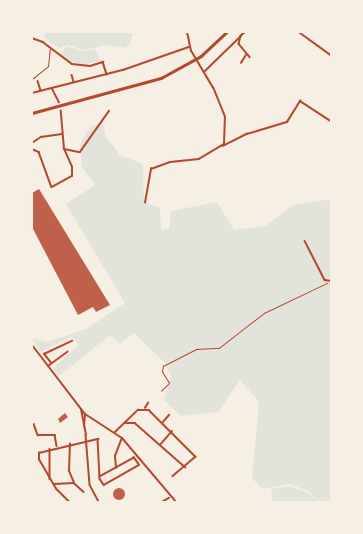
<!DOCTYPE html>
<html>
<head>
<meta charset="utf-8">
<style>
  body { margin:0 }
  #map { position:relative; width:363px; height:534px; overflow:hidden; background:#f6efe4; font-family:Lato,sans-serif }
  div>[style] { position:absolute }
  .green>* { inset:0; background:#e2e4dc }
  .building>* { inset:0; background:#bf614a }
  .round { border-radius:50% }
  .path>* { height:0.5px; margin:-0.25px; padding:0 0.25px; transform-origin:0.25px; border-radius:0.25px; background:#b5482f }
  .pedestrian>* { height:1px; margin:-0.5px; padding:0 0.5px; transform-origin:0.5px; border-radius:0.5px; background:#b5482f }
  .minor>* { height:1.5px; margin:-0.75px; padding:0 0.75px; transform-origin:0.75px; border-radius:0.75px; background:#b5482f }
  .tertiary>* { height:2px; margin:-1px; padding:0 1px; transform-origin:1px; border-radius:1px; background:#b5482f }
  .secondary>* { height:2px; margin:-1px; padding:0 1px; transform-origin:1px; border-radius:1px; background:#b5482f }
  .trunk>* { height:2.5px; margin:-1.25px; padding:0 1.25px; transform-origin:1.25px; border-radius:1.25px; background:#b5482f }
  span { translate:-50% -50%; white-space:nowrap; text-align:center; line-height:1.15; -webkit-text-stroke:3.5px #f6efe4; paint-order:stroke }
  .frame { position:absolute; inset:0; border:33px solid #f6efe4; pointer-events:none }
</style>
</head>
<body>
<div id="map">
  <div class="green">
    <div style="clip-path:polygon(45px 32px,133px 32px,130px 44px,125px 48px,106px 45px,84px 50px,68px 45px,59px 48px,45px 39px)"></div>
    <div style="clip-path:polygon(67px 46px,81px 51px,95px 49px,100px 61px,83px 64px,69px 61px,60px 54px)"></div>
    <div style="clip-path:polygon(103px 122px,106px 137px,120px 155px,143px 164px,144px 203px,160px 207px,161px 230px,169px 229px,171px 211px,217px 202px,234px 230px,265px 226px,293px 205px,331px 199px,331px 502px,320px 502px,308px 491px,290px 484px,262px 489px,252px 478px,259px 402px,240px 380px,218px 412px,181px 416px,164px 400px,171px 376px,165px 363px,134px 333px,120px 344px,110px 335px,58px 377px,53px 368px,79px 345px,72px 337px,40px 352px,32px 338px,47px 342px,86px 329px,125px 303px,66px 204px,95px 185px,82px 167px,80px 144px,90px 127px)"></div>
    <div style="clip-path:polygon(289px 486px,307px 492px,319px 502px,273px 502px,271px 489px)"></div>
  </div>
  <div class="building">
    <div style="clip-path:polygon(39px 189px,110px 305px,96px 312px,93px 307px,78px 315px,32px 227px,32px 193px)"></div>
    <div style="clip-path:polygon(65px 413px,68px 417px,60px 423px,58px 419px)"></div>
    <div class="round" style="left:113px;top:488px;width:12px;height:12px"></div>
  </div>
  <div class="path">
    <div style="left:161px;top:391px;width:11px;rotate:-45deg"></div>
    <div style="left:169px;top:383px;width:13px;rotate:-122deg"></div>
    <div style="left:162px;top:372px;width:6px;rotate:-81deg"></div>
    <div style="left:163px;top:366px;width:38px;rotate:-27deg"></div>
    <div style="left:197px;top:349px;width:22px;rotate:-3deg"></div>
    <div style="left:219px;top:348px;width:57px;rotate:-37.9deg"></div>
    <div style="left:264px;top:313px;width:70px;rotate:-25.5deg"></div>
  </div>
  <div class="pedestrian">
    <div style="left:32px;top:79px;width:21px;rotate:-39deg"></div>
    <div style="left:48px;top:66px;width:18px;rotate:-84deg"></div>
  </div>
  <div class="minor">
    <div style="left:246px;top:32px;width:6px;rotate:141deg"></div>
    <div style="left:241px;top:36px;width:8px;rotate:104deg"></div>
    <div style="left:239px;top:44px;width:17px;rotate:50deg"></div>
    <div style="left:299px;top:32px;width:39px;rotate:36deg"></div>
    <div style="left:32px;top:38px;width:12px;rotate:20deg"></div>
    <div style="left:43px;top:42px;width:36px;rotate:37deg"></div>
    <div style="left:72px;top:64px;width:18px;rotate:6deg"></div>
    <div style="left:90px;top:66px;width:14px;rotate:-17deg"></div>
    <div style="left:103px;top:62px;width:13px;rotate:72deg"></div>
    <div style="left:241px;top:63px;width:9px;rotate:-58deg"></div>
    <div style="left:205px;top:71px;width:50px;rotate:-44.2deg"></div>
    <div style="left:72px;top:75px;width:7px;rotate:74deg"></div>
    <div style="left:38px;top:81px;width:10px;rotate:73deg"></div>
    <div style="left:52px;top:88px;width:16px;rotate:63deg"></div>
    <div style="left:32px;top:93px;width:94px;rotate:-14.2deg"></div>
    <div style="left:123px;top:70px;width:70px;rotate:-19.2deg"></div>
    <div style="left:32px;top:143px;width:11px;rotate:-34deg"></div>
    <div style="left:41px;top:137px;width:21px;rotate:-8deg"></div>
    <div style="left:223px;top:146px;width:27px;rotate:-27deg"></div>
    <div style="left:247px;top:134px;width:42px;rotate:-16.7deg"></div>
    <div style="left:287px;top:122px;width:25px;rotate:-58deg"></div>
    <div style="left:300px;top:101px;width:37px;rotate:33deg"></div>
    <div style="left:32px;top:149px;width:8px;rotate:23deg"></div>
    <div style="left:39px;top:152px;width:37px;rotate:70deg"></div>
    <div style="left:52px;top:187px;width:23px;rotate:-29deg"></div>
    <div style="left:72px;top:176px;width:9px;rotate:-90deg"></div>
    <div style="left:72px;top:167px;width:20px;rotate:-114deg"></div>
    <div style="left:64px;top:149px;width:38px;rotate:-95deg"></div>
    <div style="left:64px;top:149px;width:16px;rotate:11deg"></div>
    <div style="left:80px;top:152px;width:50px;rotate:-54.7deg"></div>
    <div style="left:145px;top:203px;width:35px;rotate:-80deg"></div>
    <div style="left:151px;top:169px;width:20px;rotate:-20deg"></div>
    <div style="left:170px;top:162px;width:29px;rotate:-6deg"></div>
    <div style="left:199px;top:159px;width:29px;rotate:-31deg"></div>
    <div style="left:224px;top:144px;width:27px;rotate:-88deg"></div>
    <div style="left:225px;top:117px;width:31px;rotate:-112deg"></div>
    <div style="left:213px;top:88px;width:43px;rotate:-120.7deg"></div>
    <div style="left:191px;top:51px;width:19px;rotate:-102deg"></div>
    <div style="left:305px;top:241px;width:44px;rotate:62.9deg"></div>
    <div style="left:325px;top:280px;width:6px;rotate:9deg"></div>
    <div style="left:51px;top:363px;width:11px;rotate:-128deg"></div>
    <div style="left:44px;top:354px;width:31px;rotate:-25deg"></div>
    <div style="left:48px;top:366px;width:24px;rotate:-36deg"></div>
    <div style="left:145px;top:408px;width:6px;rotate:-59deg"></div>
    <div style="left:163px;top:422px;width:9px;rotate:-49deg"></div>
    <div style="left:126px;top:423px;width:9px"></div>
    <div style="left:135px;top:423px;width:67px;rotate:41.3deg"></div>
    <div style="left:34px;top:424px;width:12px;rotate:70deg"></div>
    <div style="left:38px;top:435px;width:17px"></div>
    <div style="left:55px;top:435px;width:11px;rotate:80deg"></div>
    <div style="left:115px;top:432px;width:32px;rotate:-44deg"></div>
    <div style="left:138px;top:410px;width:11px"></div>
    <div style="left:149px;top:410px;width:66px;rotate:45deg"></div>
    <div style="left:196px;top:457px;width:30px;rotate:140deg"></div>
    <div style="left:86px;top:435px;width:50px;rotate:85.4deg"></div>
    <div style="left:90px;top:485px;width:19px;rotate:62deg"></div>
    <div style="left:160px;top:445px;width:18px;rotate:-49deg"></div>
    <div style="left:50px;top:449px;width:30px;rotate:90deg"></div>
    <div style="left:116px;top:468px;width:12px;rotate:-95deg"></div>
    <div style="left:115px;top:456px;width:19px;rotate:-69deg"></div>
    <div style="left:74px;top:483px;width:13px;rotate:42deg"></div>
    <div style="left:54px;top:484px;width:20px;rotate:-3deg"></div>
    <div style="left:74px;top:483px;width:13px;rotate:-113deg"></div>
    <div style="left:69px;top:471px;width:27px;rotate:-88deg"></div>
    <div style="left:69px;top:502px;width:18px;rotate:-135deg"></div>
    <div style="left:56px;top:489px;width:34px;rotate:-120deg"></div>
    <div style="left:39px;top:460px;width:7px;rotate:-90deg"></div>
    <div style="left:39px;top:453px;width:61px;rotate:-13.3deg"></div>
    <div style="left:98px;top:439px;width:40px;rotate:87.1deg"></div>
    <div style="left:100px;top:479px;width:7px;rotate:56deg"></div>
    <div style="left:104px;top:485px;width:40px;rotate:-29.7deg"></div>
    <div style="left:139px;top:465px;width:9px;rotate:-126deg"></div>
    <div style="left:134px;top:458px;width:39px;rotate:151deg"></div>
    <div style="left:162px;top:502px;width:8px;rotate:-30deg"></div>
  </div>
  <div class="tertiary">
    <div style="left:81px;top:409px;width:26px;rotate:79deg"></div>
    <div style="left:84px;top:426px;width:12px;rotate:-85deg"></div>
  </div>
  <div class="secondary">
    <div style="left:32px;top:345px;width:87px;rotate:52.5deg"></div>
    <div style="left:85px;top:414px;width:44px;rotate:33deg"></div>
    <div style="left:122px;top:438px;width:84px;rotate:49.8deg"></div>
  </div>
  <div class="trunk">
    <div style="left:32px;top:113px;width:134px;rotate:-15.2deg"></div>
    <div style="left:161px;top:78px;width:46px;rotate:-28.8deg"></div>
    <div style="left:201px;top:56px;width:35px;rotate:-43deg"></div>
  </div>
  <div class="frame"></div>
</div>
</body>
</html>
